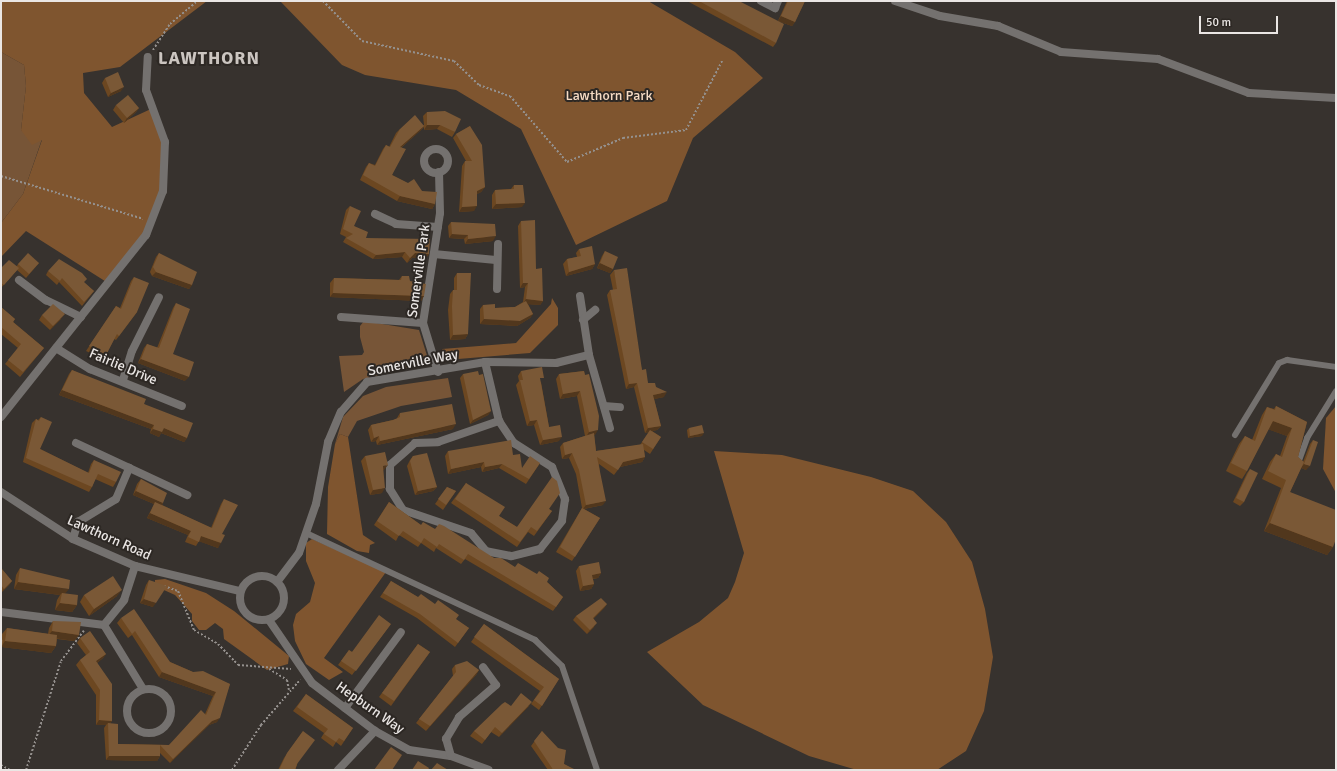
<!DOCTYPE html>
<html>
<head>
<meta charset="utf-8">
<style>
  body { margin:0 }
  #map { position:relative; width:1337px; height:771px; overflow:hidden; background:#37322e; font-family:Signika,sans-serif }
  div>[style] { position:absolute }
  .green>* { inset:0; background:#775537 }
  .forest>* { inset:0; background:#7f552f }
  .path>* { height:2px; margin-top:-1px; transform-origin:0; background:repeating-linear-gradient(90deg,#94908d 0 2px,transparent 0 4px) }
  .lane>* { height:6px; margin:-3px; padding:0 3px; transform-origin:3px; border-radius:3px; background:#74716f }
  .street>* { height:8px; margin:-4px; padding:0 4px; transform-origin:4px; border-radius:4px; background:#74716f }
  .street>.ring { margin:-4px; padding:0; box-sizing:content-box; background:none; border:8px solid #74716f; border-radius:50% }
  .wall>* { inset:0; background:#6c4721 }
  .shaded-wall>* { inset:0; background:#51371d }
  .building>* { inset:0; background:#7a5836 }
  span { translate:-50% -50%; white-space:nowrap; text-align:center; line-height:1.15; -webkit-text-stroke:4px #2d2824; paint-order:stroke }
  .park-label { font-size:14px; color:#f6dbc4 }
  .street-label { font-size:14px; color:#eae6e4 }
  .district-label { font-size:18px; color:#cbc5c0; font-weight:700; letter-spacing:1px }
  .frame { position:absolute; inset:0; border:2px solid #eae6e4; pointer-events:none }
  .scale { position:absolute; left:1199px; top:16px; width:79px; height:18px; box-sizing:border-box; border:2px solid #eae6e4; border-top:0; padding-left:5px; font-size:12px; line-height:14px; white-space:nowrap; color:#eae6e4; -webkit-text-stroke:3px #2d2824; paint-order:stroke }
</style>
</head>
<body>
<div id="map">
  <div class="green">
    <div style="clip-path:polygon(1px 52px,24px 65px,26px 86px,21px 130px,42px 139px,23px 194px,1px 223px)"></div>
    <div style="clip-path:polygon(364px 321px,419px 330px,429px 362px,363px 379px,344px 392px,339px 356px,362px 355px,364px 352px,360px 337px,360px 326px)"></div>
    <div style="clip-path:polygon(448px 378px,452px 397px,401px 406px,357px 421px,348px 437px,340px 434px,335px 444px,343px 417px,363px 396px,386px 387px)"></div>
  </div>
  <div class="forest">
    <div style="clip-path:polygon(1px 1px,207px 1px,120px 67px,83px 73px,84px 93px,112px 127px,153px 108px,165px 142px,163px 191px,146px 235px,108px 283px,26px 231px,1px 257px,1px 223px,23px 194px,42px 140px,32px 145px,21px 130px,26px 86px,24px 65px,1px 52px)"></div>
    <div style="clip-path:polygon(280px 1px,648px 1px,735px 52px,763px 78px,693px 138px,667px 201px,576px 245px,521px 129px,456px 90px,365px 75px,342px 65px)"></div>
    <div style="clip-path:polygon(552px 298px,558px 308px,558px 325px,530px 353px,446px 360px,442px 349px,516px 343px,551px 304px)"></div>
    <div style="clip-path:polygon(1336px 406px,1336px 493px,1323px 469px,1326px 418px)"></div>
    <div style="clip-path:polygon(340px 434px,348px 437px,363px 535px,375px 543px,370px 545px,369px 553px,357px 551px,327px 534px,328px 487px,335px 444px)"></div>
    <div style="clip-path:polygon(714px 451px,782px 455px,871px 477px,913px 491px,946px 522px,972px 562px,985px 609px,993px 657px,984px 711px,966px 751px,937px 770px,857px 770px,809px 756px,703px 705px,647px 652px,699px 622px,728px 598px,735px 582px,744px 553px)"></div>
    <div style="clip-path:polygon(312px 539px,386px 572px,324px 658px,343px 672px,329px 680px,306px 664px,295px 641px,293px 625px,296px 614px,310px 602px,315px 583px,306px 561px,306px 543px)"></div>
    <div style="clip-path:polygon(165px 579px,206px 593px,234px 611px,289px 656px,288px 664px,267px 670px,224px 639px,223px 629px,215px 623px,206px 630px,199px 630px,192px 621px,192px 614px,175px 595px,155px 586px,155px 580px)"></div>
  </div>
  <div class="path">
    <div style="left:323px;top:1px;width:56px;rotate:45.7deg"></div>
    <div style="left:362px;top:41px;width:94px;rotate:12.3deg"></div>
    <div style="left:454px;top:61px;width:35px;rotate:44deg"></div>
    <div style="left:479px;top:85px;width:33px;rotate:20deg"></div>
    <div style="left:510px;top:96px;width:87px;rotate:49.2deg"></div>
    <div style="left:567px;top:162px;width:61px;rotate:-23.2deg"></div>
    <div style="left:623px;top:138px;width:64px;rotate:-7.2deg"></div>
    <div style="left:686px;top:130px;width:78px;rotate:-62.4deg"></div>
    <div style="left:153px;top:50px;width:31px;rotate:-57deg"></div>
    <div style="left:170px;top:24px;width:35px;rotate:-40deg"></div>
    <div style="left:1px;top:176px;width:148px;rotate:16.8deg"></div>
    <div style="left:164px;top:586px;width:15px;rotate:20deg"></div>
    <div style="left:178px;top:591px;width:42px;rotate:67.7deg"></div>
    <div style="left:194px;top:630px;width:28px;rotate:30deg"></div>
    <div style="left:218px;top:644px;width:29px;rotate:46deg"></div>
    <div style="left:238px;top:665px;width:53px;rotate:4.3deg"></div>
    <div style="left:269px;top:669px;width:21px;rotate:31deg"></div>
    <div style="left:287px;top:680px;width:10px;rotate:79deg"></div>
    <div style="left:1px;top:765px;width:10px;rotate:29deg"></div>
    <div style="left:26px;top:770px;width:114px;rotate:-72.2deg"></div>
    <div style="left:61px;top:661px;width:38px;rotate:-53deg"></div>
    <div style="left:232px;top:770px;width:54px;rotate:-57.2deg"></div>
    <div style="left:261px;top:725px;width:60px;rotate:-49.1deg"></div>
  </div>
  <div class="lane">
    <div style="left:1235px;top:435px;width:84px;rotate:-58.6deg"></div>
    <div style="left:1279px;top:363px;width:9px;rotate:-21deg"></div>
    <div style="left:1287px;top:360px;width:49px;rotate:8.1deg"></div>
    <div style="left:1297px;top:466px;width:30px;rotate:-70deg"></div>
    <div style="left:1307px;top:438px;width:55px;rotate:-58.3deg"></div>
    <div style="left:306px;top:533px;width:253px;rotate:25deg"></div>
    <div style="left:535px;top:640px;width:37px;rotate:44deg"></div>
    <div style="left:562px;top:666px;width:110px;rotate:71.4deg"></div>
  </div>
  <div class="street">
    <div style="left:761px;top:1px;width:16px;rotate:27deg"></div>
    <div style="left:775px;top:8px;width:8px;rotate:-67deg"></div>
    <div style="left:895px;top:1px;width:47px;rotate:18.4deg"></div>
    <div style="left:940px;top:16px;width:59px;rotate:9.8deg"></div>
    <div style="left:998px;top:26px;width:68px;rotate:22.4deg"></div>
    <div style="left:1061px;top:52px;width:97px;rotate:4.1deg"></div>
    <div style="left:1158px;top:59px;width:97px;rotate:20.5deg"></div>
    <div style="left:1249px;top:93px;width:87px;rotate:3.3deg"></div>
    <div class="ring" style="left:424px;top:149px;width:16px;height:16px"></div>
    <div style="left:375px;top:214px;width:23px;rotate:25deg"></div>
    <div style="left:396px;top:224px;width:42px;rotate:4.1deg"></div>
    <div style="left:434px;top:254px;width:62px;rotate:5.5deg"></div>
    <div style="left:19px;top:280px;width:34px;rotate:37deg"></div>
    <div style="left:46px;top:300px;width:39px;rotate:26deg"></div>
    <div style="left:497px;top:289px;width:45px;rotate:-88.7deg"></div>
    <div style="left:580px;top:296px;width:60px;rotate:81.3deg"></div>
    <div style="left:589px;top:355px;width:76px;rotate:74deg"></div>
    <div style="left:341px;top:317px;width:82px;rotate:4.2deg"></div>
    <div style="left:583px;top:320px;width:16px;rotate:-40deg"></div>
    <div style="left:56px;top:348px;width:40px;rotate:32deg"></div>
    <div style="left:90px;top:369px;width:99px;rotate:21.9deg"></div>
    <div style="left:485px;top:362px;width:61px;rotate:76.7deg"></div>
    <div style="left:499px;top:421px;width:27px;rotate:56deg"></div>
    <div style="left:514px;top:443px;width:45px;rotate:32.3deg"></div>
    <div style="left:552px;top:467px;width:35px;rotate:68deg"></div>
    <div style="left:565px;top:499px;width:22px;rotate:98deg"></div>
    <div style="left:562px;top:521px;width:36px;rotate:128deg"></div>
    <div style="left:540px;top:549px;width:30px;rotate:166deg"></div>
    <div style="left:511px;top:556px;width:25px;rotate:-169deg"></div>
    <div style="left:486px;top:551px;width:23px;rotate:-130deg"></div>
    <div style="left:471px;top:533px;width:72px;rotate:-161.3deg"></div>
    <div style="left:403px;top:510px;width:25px;rotate:-122deg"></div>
    <div style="left:390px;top:489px;width:24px;rotate:-90deg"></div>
    <div style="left:390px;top:465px;width:33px;rotate:-41deg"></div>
    <div style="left:415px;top:443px;width:23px;rotate:-2deg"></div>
    <div style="left:438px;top:442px;width:65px;rotate:-19deg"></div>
    <div style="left:438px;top:372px;width:51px;rotate:-107deg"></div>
    <div style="left:423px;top:323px;width:111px;rotate:-81.2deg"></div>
    <div style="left:440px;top:213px;width:41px;rotate:-91.4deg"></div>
    <div style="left:123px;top:380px;width:30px;rotate:-73deg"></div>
    <div style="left:132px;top:351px;width:60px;rotate:-63.4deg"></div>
    <div style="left:604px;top:406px;width:16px;rotate:4deg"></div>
    <div style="left:1px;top:417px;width:233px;rotate:-51.5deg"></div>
    <div style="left:146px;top:235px;width:47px;rotate:-68.9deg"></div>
    <div style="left:163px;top:191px;width:49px;rotate:-87.7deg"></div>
    <div style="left:165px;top:142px;width:55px;rotate:-110.1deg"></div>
    <div style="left:146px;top:90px;width:33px;rotate:-87deg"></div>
    <div style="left:76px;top:443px;width:123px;rotate:25.1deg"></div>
    <div style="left:1px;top:492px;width:86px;rotate:33.1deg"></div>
    <div style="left:73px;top:539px;width:68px;rotate:23.5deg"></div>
    <div style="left:135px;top:566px;width:108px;rotate:13.4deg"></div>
    <div style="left:73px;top:539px;width:18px;rotate:-74deg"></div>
    <div style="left:78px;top:522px;width:44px;rotate:-31.2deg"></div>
    <div style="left:116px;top:499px;width:34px;rotate:-67deg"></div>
    <div class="ring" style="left:240px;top:576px;width:36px;height:36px"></div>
    <div style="left:277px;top:582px;width:36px;rotate:-53deg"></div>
    <div style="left:299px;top:553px;width:52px;rotate:-70.9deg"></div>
    <div style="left:316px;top:504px;width:63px;rotate:-79deg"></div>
    <div style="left:328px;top:442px;width:33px;rotate:-67deg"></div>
    <div style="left:341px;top:412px;width:40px;rotate:-49deg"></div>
    <div style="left:367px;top:382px;width:120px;rotate:-9.6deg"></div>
    <div style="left:485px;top:362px;width:71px;rotate:0.8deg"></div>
    <div style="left:556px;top:363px;width:34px;rotate:-14deg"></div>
    <div style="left:1px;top:612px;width:104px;rotate:7.2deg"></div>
    <div style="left:104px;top:625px;width:32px;rotate:-51deg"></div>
    <div style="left:124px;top:600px;width:36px;rotate:-72deg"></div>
    <div style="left:269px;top:620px;width:76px;rotate:55.7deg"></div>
    <div style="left:312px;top:683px;width:79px;rotate:37.3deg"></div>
    <div style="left:375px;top:731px;width:39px;rotate:29deg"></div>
    <div style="left:409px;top:750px;width:42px;rotate:8.1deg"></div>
    <div style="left:451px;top:756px;width:40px;rotate:20.2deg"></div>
    <div style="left:104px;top:625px;width:75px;rotate:58.6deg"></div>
    <div class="ring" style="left:127px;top:689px;width:36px;height:36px"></div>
    <div style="left:345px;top:708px;width:94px;rotate:-53.6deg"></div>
    <div style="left:451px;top:756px;width:18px;rotate:-106deg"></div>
    <div style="left:446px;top:739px;width:26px;rotate:-59deg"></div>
    <div style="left:459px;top:717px;width:49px;rotate:-40.9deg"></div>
    <div style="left:496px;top:685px;width:22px;rotate:-126deg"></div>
    <div style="left:338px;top:770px;width:54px;rotate:-46.5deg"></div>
  </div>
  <div class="wall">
    <div style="clip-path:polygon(687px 1px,739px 1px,776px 43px,773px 47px)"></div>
    <div style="clip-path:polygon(787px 1px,805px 1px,795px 22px,792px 26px,778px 21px)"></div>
    <div style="clip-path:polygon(105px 78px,121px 91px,108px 97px,102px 83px)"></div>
    <div style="clip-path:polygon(116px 105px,139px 108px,136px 112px,124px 123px,113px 110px)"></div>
    <div style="clip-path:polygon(427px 112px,455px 132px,452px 137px,437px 129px,424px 130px,424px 127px,421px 130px,402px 147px,392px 175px,422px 191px,435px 204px,432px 209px,397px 201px,360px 180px,366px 167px,369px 163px,375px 165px,383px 149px,386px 145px,389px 147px,396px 133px,400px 129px,424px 125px,423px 116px)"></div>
    <div style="clip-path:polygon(470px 126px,485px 187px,481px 192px,477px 194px,474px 211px,459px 212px,462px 166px,465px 161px,466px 161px,453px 138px,456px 134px)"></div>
    <div style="clip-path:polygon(514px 185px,522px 207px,492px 209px,492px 195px,495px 190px,511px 189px)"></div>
    <div style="clip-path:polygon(350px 206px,354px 226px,366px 238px,429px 254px,426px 258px,412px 258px,407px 263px,402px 257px,373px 259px,343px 242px,346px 237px,340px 234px,346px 210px)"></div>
    <div style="clip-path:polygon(521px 221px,536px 269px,543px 301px,540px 305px,528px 304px,533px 314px,530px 318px,517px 326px,480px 324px,480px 309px,483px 305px,495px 308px,515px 307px,523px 302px,525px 287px,520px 288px,518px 226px)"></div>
    <div style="clip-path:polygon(451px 222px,493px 241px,465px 244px,464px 239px,449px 238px,448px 226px)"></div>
    <div style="clip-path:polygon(579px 249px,595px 264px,592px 269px,566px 276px,563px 264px,567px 259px,577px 257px,576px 253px)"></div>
    <div style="clip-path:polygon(605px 251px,613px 269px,610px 273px,597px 268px,602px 256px)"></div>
    <div style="clip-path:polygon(159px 253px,192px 285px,189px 289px,152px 276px,150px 272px,156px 257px)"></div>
    <div style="clip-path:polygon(39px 263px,26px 278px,17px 270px,1px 288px,1px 268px,17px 266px,18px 264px)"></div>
    <div style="clip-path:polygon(614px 270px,642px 370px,648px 383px,656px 387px,664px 397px,654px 399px,661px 426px,657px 430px,652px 431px,661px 437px,650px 454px,644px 450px,645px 457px,642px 462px,620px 467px,614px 475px,599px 464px,603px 505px,584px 509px,600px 518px,572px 561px,556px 552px,582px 508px,576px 474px,569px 458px,562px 459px,560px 447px,563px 443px,585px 436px,577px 396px,560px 399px,556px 379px,559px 374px,584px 371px,595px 435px,594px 435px,596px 451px,640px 445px,649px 432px,645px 433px,634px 387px,626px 389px,607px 295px,610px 290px,613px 290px,610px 275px)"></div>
    <div style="clip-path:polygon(48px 271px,84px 283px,94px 291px,82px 306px,59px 282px,57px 285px,46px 275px)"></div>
    <div style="clip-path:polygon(457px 273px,468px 334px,465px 339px,450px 340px,448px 310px,450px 294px,453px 290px,454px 290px,454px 278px)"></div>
    <div style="clip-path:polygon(402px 276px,410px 281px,424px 296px,421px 301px,330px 297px,330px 283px,334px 278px,399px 280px)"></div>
    <div style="clip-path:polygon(134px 277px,137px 312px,116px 340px,114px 339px,106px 355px,103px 359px,86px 351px,116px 306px,120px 308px,131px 281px)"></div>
    <div style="clip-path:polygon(176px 303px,173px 354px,185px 381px,138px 363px,144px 348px,147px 344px,157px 348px,173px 308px)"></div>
    <div style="clip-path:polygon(1px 307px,15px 319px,13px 322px,44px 348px,20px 377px,5px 364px,18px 348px,1px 334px)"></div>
    <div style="clip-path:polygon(42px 315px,61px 319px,50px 330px,39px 320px)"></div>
    <div style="clip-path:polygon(72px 370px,144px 404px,187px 438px,184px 442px,161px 433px,159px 437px,150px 433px,151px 429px,59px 395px,69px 374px)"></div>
    <div style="clip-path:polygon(521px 371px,541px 382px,549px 427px,559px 441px,540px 445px,534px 425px,527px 426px,516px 385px,519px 381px,518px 376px)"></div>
    <div style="clip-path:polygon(463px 374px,479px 375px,491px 411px,488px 415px,470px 424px,460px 378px)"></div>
    <div style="clip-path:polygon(1276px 406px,1307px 422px,1298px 457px,1303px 462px,1310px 444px,1313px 440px,1306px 470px,1301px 468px,1290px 492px,1333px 547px,1327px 555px,1264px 531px,1281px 488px,1262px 479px,1270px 462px,1276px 454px,1280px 456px,1287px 436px,1268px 429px,1247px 471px,1242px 479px,1226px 471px,1239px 444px,1245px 436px,1252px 440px,1262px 415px,1267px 407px,1274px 409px)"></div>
    <div style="clip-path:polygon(400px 413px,453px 429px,377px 445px,376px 441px,371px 442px,368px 430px,371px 425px,393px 420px,397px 419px,397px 418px)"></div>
    <div style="clip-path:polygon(41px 417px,40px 449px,88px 473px,91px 464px,94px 460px,116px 482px,113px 487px,95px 479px,92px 487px,89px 492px,23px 462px,32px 423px,36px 419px,38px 420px)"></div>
    <div style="clip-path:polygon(689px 428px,702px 436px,688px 438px,687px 430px)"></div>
    <div style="clip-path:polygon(448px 451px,513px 455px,522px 468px,540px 463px,526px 484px,499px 468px,482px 472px,481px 467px,448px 474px,445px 456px)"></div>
    <div style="clip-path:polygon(365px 456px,384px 470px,383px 470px,382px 493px,370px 495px,361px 461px)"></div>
    <div style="clip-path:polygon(413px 456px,437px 487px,433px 491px,415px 495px,407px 466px,410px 460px)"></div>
    <div style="clip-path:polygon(1250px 469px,1244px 502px,1240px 506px,1233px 502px,1247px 473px)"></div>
    <div style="clip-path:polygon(141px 479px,163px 503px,162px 505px,211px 528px,221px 504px,224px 499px,222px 534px,218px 548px,199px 541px,196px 546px,185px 542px,188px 535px,147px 518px,154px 504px,133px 495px,137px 484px)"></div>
    <div style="clip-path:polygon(466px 483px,499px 516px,517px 527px,549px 509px,552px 511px,534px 536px,528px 532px,517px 547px,451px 503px)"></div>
    <div style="clip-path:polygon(447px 487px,456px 491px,443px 510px,435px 504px)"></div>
    <div style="clip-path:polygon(389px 502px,421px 525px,435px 529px,494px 558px,547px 582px,563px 597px,553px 611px,465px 559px,461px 564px,436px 548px,434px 552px,421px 543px,418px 547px,399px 535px,396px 541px,374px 525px)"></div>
    <div style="clip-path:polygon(579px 566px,601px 573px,598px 578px,593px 579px,594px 584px,591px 589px,580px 591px,576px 571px)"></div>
    <div style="clip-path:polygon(1px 568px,12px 581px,9px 585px,1px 593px)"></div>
    <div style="clip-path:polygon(20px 568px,65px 594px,77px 605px,72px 612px,55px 610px,57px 600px,60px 595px,14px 589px,16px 575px)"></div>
    <div style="clip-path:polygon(149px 580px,153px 607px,140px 603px,146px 585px)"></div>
    <div style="clip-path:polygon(391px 581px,469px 628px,455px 647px,417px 618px,380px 597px)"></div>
    <div style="clip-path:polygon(84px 595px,117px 596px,89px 616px,80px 602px)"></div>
    <div style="clip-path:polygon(607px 604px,604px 608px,593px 619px,594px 627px,587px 634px,573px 620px,576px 616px)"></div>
    <div style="clip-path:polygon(121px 618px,170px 662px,193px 672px,230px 684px,217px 722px,209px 725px,170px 763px,160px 753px,160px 756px,157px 761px,106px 760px,104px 728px,106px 725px,96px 725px,96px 695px,76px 665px,80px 660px,86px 655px,77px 643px,80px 638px,106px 654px,103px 658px,97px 663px,112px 721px,110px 723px,118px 744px,169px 745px,205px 714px,213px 696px,159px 677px,132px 635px,128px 638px,117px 623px)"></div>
    <div style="clip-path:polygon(53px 621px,79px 635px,74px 641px,57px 639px,56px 646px,51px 653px,2px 647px,2px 634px,7px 628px,48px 634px,49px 628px)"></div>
    <div style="clip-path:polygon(391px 624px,352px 675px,338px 665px,349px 650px,352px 652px)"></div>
    <div style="clip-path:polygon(484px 624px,559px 679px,539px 710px,531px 704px,540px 691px,471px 642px)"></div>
    <div style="clip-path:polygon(418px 644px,430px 652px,391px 706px,379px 697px)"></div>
    <div style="clip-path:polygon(455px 665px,479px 670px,476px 675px,426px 731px,416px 723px,453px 676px,452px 669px)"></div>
    <div style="clip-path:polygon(306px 694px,353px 728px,341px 746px,336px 742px,333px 747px,321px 738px,324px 733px,293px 711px)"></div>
    <div style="clip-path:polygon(511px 706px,529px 706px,499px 737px,491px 732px,482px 744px,470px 736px,474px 731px)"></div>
    <div style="clip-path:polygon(303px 731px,297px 765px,295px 770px,278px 770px,284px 758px)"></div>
    <div style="clip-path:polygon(542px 731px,564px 764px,574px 770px,548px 770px,531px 746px)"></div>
  </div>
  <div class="shaded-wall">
    <div style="clip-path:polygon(781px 16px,795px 22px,792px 26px,778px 21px)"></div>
    <div style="clip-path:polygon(124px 87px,121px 91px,108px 97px,111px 93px)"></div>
    <div style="clip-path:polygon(139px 108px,136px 112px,124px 123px,127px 118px)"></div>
    <div style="clip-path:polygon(427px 125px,440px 125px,437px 129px,424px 130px)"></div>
    <div style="clip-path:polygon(424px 126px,421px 130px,397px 151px,400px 147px)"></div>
    <div style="clip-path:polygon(485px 187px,481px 192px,473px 196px,477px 191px)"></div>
    <div style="clip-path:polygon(400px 196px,435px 204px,432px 209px,397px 201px)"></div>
    <div style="clip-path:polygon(525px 203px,522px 207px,492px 209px,496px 204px)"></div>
    <div style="clip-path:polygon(477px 206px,474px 211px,459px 212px,462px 207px)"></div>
    <div style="clip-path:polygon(452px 234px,468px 235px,464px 239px,449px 238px)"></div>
    <div style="clip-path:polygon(496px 236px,493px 241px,465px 244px,468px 239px)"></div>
    <div style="clip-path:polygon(405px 252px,402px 257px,373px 259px,376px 255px)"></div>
    <div style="clip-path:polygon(415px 253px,429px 254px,426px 258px,412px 258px,407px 263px,410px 258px)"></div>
    <div style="clip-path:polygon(600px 263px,613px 269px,610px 273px,597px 268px)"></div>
    <div style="clip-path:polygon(595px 264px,592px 269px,566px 276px,569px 272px)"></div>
    <div style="clip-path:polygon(156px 272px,192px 285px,189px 289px,152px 276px)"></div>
    <div style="clip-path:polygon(523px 283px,528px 283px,525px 287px,520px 288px)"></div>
    <div style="clip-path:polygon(333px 293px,424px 296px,421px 301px,330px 297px)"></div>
    <div style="clip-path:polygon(526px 299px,543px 301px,540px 305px,523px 304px)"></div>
    <div style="clip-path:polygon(65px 314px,61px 319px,50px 330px,53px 326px)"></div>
    <div style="clip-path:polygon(533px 314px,530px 318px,517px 326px,480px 324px,484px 319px)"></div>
    <div style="clip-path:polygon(468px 334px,465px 339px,450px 340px,453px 335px)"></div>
    <div style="clip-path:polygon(141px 359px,189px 377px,185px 381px,138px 363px)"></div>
    <div style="clip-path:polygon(637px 383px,634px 387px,626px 389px,629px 384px)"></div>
    <div style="clip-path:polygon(62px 390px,154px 425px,151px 429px,59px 395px)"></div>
    <div style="clip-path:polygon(580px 391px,577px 396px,560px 399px,563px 394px)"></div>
    <div style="clip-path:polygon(667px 392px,664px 397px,650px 400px,653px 395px)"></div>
    <div style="clip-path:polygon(491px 411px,488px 415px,470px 424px,473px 420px)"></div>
    <div style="clip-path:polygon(537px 420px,534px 425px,527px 426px,530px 421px)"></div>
    <div style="clip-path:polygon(1273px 421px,1292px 428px,1287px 436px,1267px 429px)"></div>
    <div style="clip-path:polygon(456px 424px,453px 429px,377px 445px,380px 441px)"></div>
    <div style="clip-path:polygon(661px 426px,657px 430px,645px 433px,648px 428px)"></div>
    <div style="clip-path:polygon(164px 428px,187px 438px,184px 442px,161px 433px,159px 437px,150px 433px,153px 429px)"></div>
    <div style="clip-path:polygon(598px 430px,595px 435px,586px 437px,589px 432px)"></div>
    <div style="clip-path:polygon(704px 433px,702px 436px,688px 438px,690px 436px)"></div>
    <div style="clip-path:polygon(379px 436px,376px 441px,371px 442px,374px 438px)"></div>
    <div style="clip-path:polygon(562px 437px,559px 441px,540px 445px,543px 440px)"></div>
    <div style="clip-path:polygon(572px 453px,569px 458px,562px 459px,565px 455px)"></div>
    <div style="clip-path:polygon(645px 457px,642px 462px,620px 467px,623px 462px)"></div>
    <div style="clip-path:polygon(484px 462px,481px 467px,448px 474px,451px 469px)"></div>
    <div style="clip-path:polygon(502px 464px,499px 468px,482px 472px,485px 467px)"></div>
    <div style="clip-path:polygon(1304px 464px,1310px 466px,1306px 470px,1301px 468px)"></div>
    <div style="clip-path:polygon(388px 465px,384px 470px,380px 471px,383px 466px)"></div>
    <div style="clip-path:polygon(437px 487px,433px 491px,415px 495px,418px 491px)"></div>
    <div style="clip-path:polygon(385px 488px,382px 493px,370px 495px,373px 490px)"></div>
    <div style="clip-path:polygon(136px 491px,163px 503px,160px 507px,155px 502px,154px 504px,133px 495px)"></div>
    <div style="clip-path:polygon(606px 501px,603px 505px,583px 509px,586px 505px)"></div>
    <div style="clip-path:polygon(150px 513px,191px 531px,188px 535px,147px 518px)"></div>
    <div style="clip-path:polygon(1270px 523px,1333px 547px,1327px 555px,1264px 531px)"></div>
    <div style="clip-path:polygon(201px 536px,221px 543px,218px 548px,198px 541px)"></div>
    <div style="clip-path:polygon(601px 573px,598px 578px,589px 579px,592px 575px)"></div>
    <div style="clip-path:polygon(12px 581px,9px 585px,1px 593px,4px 589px)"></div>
    <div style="clip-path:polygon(18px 582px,69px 589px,64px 595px,62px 593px,60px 595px,14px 589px)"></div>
    <div style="clip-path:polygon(594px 584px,591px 589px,580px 591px,583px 586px)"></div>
    <div style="clip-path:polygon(122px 590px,117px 596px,89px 616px,94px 609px)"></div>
    <div style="clip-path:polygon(144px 599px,156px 603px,153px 607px,140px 603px)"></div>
    <div style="clip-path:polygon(60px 603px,77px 605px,72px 612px,55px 610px)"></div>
    <div style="clip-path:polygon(607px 604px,604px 608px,590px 622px,593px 618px)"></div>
    <div style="clip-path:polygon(597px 623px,594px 627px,587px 634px,590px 630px)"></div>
    <div style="clip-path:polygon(52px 631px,79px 635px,74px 641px,47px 637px)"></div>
    <div style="clip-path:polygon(5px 641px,56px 646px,51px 653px,1px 647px)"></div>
    <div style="clip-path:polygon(106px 654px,103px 658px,93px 666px,96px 661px)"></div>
    <div style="clip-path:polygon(479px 670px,476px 675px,426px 731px,430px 726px)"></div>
    <div style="clip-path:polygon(162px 672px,216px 692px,213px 696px,159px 677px)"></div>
    <div style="clip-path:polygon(532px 702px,529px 706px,499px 737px,502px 733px)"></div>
    <div style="clip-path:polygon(220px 718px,217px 722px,209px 725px,170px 763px,173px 759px,212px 721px)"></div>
    <div style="clip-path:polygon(99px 720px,112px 721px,108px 725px,108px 723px,106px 725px,96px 725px)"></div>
    <div style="clip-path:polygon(109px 756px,160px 756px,157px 761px,106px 760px)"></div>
  </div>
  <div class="building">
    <div style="clip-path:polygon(699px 1px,739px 1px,784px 24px,776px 43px)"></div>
    <div style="clip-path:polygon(788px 1px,805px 1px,795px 22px,781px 16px)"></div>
    <div style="clip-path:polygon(118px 72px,124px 87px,111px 93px,105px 78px)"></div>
    <div style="clip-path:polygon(128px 95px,139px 108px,127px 118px,116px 105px)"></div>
    <div style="clip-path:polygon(445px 111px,461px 119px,455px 132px,440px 125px,427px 125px,427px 112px)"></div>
    <div style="clip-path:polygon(415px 115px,424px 126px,400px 147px,406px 149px,392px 175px,408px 183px,414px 179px,422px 191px,437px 192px,435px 204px,400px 196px,363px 175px,369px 163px,375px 166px,386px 145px,390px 147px,400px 129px)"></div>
    <div style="clip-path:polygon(470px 126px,482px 145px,485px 187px,477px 191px,477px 206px,462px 207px,465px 161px,472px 161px,456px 134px)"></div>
    <div style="clip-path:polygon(514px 185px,523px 185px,525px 203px,496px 204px,495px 190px,514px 189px)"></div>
    <div style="clip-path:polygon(350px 206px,361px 211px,354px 226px,368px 232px,366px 238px,430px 239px,429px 254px,415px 253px,410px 258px,405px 252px,376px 255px,346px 238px,353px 234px,343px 229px)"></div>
    <div style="clip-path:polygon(535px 220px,536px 269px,542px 268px,543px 301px,526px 299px,528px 283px,523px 283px,521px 221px)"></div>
    <div style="clip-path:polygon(451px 222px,495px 224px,496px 236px,468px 239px,468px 235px,452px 234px)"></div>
    <div style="clip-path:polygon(592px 246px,595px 264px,569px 272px,567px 259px,581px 256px,579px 249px)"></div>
    <div style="clip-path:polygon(605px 251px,618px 257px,613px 269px,600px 263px)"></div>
    <div style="clip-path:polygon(28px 253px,39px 263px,29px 274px,18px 264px)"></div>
    <div style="clip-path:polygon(159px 253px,197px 272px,192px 285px,156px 272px,153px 267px)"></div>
    <div style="clip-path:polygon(59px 259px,82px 273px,87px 279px,84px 282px,94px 291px,84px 302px,62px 278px,60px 281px,48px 271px)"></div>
    <div style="clip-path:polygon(9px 260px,19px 268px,4px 285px,1px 283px,1px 268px)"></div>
    <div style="clip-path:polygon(627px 268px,642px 370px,646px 369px,648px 383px,655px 383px,656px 387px,667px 392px,653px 395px,661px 426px,648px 428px,637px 383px,629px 384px,610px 290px,617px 289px,614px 270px)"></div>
    <div style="clip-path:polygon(457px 273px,471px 273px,468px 334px,453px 335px,452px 306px,453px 290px,457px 290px)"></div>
    <div style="clip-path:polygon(402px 276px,409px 276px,410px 281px,426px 284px,424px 296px,333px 293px,334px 278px,401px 280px)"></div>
    <div style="clip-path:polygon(134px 277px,149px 283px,137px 312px,119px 336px,117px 334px,106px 355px,89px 346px,116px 306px,121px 309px)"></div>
    <div style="clip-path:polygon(526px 301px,533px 314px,520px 321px,484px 319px,483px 305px,495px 304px,495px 308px,515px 307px)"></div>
    <div style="clip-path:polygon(176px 303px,190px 309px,173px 354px,194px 362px,189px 377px,141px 359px,147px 344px,159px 348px)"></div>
    <div style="clip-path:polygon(53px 304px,65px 314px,53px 326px,42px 315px)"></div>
    <div style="clip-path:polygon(1px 307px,15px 319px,13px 322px,44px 348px,23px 372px,8px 360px,21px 344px,1px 327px)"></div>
    <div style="clip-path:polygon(542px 367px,544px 378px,540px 378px,549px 427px,560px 425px,562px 437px,543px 440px,537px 420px,530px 421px,520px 380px,523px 380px,521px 371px)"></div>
    <div style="clip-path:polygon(72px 370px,146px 399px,144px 404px,193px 423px,187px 438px,164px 428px,162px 432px,153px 429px,154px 425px,62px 390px)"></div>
    <div style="clip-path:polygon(478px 371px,479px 375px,483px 374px,491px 411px,473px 420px,463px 374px)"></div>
    <div style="clip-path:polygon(584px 371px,585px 375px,589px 374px,599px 416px,598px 430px,589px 432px,580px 391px,563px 394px,559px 374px)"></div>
    <div style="clip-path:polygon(452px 404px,456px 424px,380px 441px,379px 436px,374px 438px,371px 425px,393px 420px,400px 417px,400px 413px)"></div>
    <div style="clip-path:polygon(1276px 406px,1307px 422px,1298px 457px,1304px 462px,1290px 492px,1336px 510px,1336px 539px,1333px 547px,1270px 523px,1286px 480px,1268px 471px,1276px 454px,1282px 457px,1292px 428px,1273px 421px,1247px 471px,1231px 463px,1245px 436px,1255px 441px,1267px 407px,1275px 410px)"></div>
    <div style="clip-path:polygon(41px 417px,52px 422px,40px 449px,89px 473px,94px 460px,121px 472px,116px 482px,98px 474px,92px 487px,26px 458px,36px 419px,39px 421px)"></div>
    <div style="clip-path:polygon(702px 425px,704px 433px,690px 436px,689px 428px)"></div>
    <div style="clip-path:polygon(650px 430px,661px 437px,653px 449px,642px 442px)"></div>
    <div style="clip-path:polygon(594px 433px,596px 451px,643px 444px,645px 457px,623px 462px,618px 470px,597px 457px,606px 501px,586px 505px,579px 470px,572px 453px,565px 455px,563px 443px)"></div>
    <div style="clip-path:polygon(511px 440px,513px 455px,520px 454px,522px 468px,530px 456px,540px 463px,529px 479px,502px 464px,485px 467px,484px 462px,451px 469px,448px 451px)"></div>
    <div style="clip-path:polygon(1313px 440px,1318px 442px,1310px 466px,1304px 464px)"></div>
    <div style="clip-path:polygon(385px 452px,388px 465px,383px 466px,385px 488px,373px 490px,365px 456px)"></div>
    <div style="clip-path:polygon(427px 453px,437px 487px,418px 491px,410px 461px,413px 456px)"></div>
    <div style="clip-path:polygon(1250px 469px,1258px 473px,1244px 502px,1236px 498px)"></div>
    <div style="clip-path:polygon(552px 477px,557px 481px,560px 493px,549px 509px,552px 511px,537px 531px,531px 527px,520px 542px,455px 499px,466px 483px,505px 507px,499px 516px,517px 527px)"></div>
    <div style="clip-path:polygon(141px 479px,167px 493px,163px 503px,136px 491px)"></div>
    <div style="clip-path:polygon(447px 487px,456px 491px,446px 505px,438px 499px)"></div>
    <div style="clip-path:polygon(224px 499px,238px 505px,222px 534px,225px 535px,221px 543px,201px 536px,199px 542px,188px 537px,191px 531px,150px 513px,155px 502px,212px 528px)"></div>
    <div style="clip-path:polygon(389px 502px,421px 525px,423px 522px,435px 529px,439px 524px,444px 526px,494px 558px,501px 558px,515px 567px,518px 563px,537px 574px,539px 571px,549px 578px,547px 582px,563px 597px,556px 607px,468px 554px,464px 560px,439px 544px,437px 547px,424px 538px,421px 543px,403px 531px,399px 536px,377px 521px)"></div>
    <div style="clip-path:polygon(582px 508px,600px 518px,575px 557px,560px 547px)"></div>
    <div style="clip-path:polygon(599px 562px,601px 573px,592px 575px,594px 584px,583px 586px,579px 566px)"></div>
    <div style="clip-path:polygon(1px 568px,12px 581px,4px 589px,1px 585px)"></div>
    <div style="clip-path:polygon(20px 568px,70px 580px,69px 589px,18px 582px)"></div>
    <div style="clip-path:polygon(113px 576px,122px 590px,94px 609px,84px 595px)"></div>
    <div style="clip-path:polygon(149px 580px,167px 586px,156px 603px,144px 599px)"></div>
    <div style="clip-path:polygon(391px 581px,418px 597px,421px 594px,435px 604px,438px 600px,459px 615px,456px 619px,469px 628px,458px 643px,420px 614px,383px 593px)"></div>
    <div style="clip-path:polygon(62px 593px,78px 595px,77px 605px,60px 603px)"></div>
    <div style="clip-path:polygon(601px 598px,607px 604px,593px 618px,597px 623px,590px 630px,576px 616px)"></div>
    <div style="clip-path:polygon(134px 609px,170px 662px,193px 672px,203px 671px,230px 684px,220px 718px,212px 721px,173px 759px,160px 745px,160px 756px,109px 756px,108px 723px,118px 724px,118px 744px,169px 745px,201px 710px,206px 715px,216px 692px,162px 672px,135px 631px,132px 634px,121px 618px)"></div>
    <div style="clip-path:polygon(379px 615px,391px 624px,356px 671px,341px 661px,349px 650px,352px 652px)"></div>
    <div style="clip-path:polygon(53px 621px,81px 622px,79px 635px,52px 631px)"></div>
    <div style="clip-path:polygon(484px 624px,559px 679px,542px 706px,534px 700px,544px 687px,474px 637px)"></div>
    <div style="clip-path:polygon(7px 628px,57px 635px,56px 646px,5px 641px)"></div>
    <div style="clip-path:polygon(90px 631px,106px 654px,96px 661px,112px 684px,112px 721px,99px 720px,100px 690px,80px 660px,90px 652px,80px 638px)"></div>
    <div style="clip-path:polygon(1px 639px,3px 640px,1px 653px)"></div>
    <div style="clip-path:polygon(418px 644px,430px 652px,394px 701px,382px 693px)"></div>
    <div style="clip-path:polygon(467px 661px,479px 670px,430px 726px,419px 719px,456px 672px,455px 665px)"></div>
    <div style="clip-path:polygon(521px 693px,532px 702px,502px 733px,495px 727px,485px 740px,474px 731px,502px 704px,505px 702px,511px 706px)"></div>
    <div style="clip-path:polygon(306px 694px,353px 728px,344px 741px,339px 738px,336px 742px,324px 734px,328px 729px,297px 707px)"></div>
    <div style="clip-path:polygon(303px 731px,315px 740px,297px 764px,295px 770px,279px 770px,287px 753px)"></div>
    <div style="clip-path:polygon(542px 731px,558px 748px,566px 750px,564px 764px,574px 769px,574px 770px,553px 770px,552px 768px,534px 741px)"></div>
    <div style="clip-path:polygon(391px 747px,402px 755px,392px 770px,374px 770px)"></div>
    <div style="clip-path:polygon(418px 761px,429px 768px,428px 770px,412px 770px)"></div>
    <div style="clip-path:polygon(437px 763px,448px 770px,431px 770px)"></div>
  </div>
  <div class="park-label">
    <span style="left:609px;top:96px">Lawthorn Park</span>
  </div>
  <div class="street-label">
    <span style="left:419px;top:271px;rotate:-82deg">Somerville Park</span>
    <span style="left:413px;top:363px;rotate:-11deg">Somerville Way</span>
    <span style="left:123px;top:367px;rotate:23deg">Fairlie Drive</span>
    <span style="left:109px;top:538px;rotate:24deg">Lawthorn Road</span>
    <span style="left:370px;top:708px;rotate:35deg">Hepburn Way</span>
  </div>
  <div class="district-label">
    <span style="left:209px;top:58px">LAWTHORN</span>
  </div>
  <div class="frame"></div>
  <div class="scale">50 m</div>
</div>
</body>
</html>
